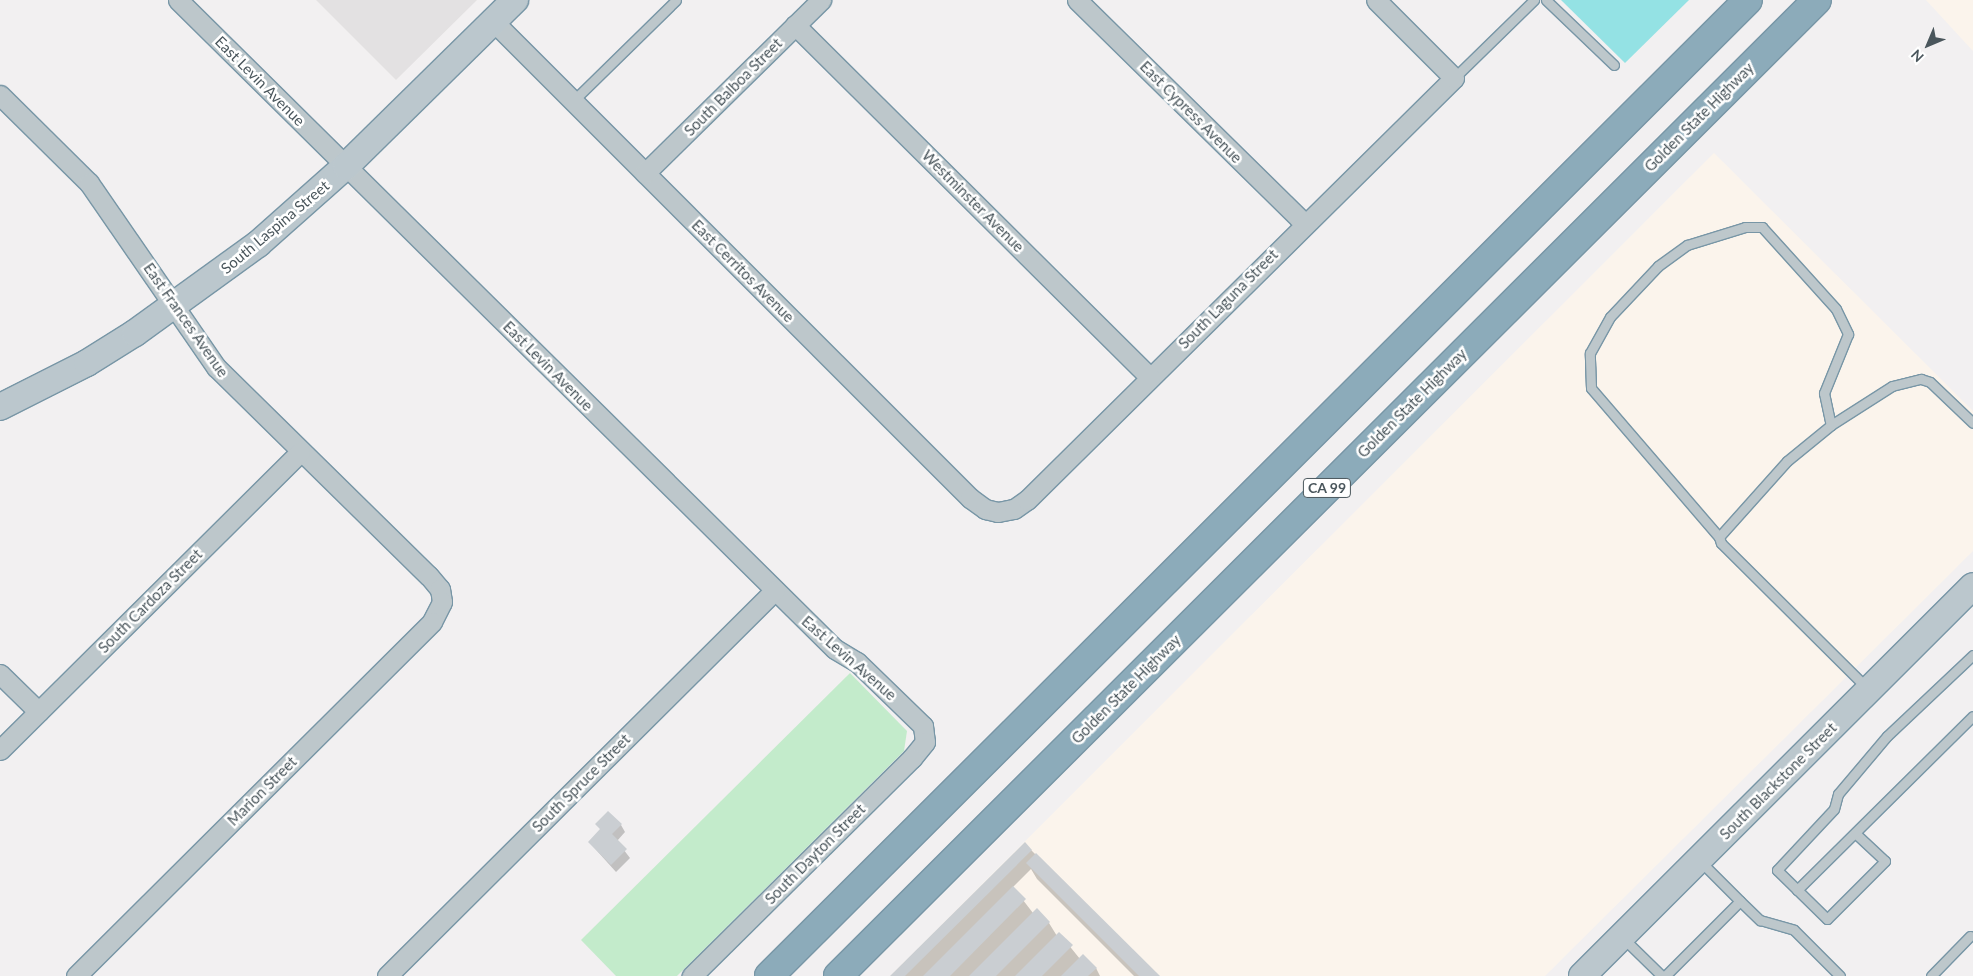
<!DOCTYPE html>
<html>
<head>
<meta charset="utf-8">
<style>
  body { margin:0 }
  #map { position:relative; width:1973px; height:976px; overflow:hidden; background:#f2f0f1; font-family:Lato,sans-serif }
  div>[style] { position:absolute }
  .commercial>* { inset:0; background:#fbf4ec }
  .education>* { inset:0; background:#e3e1e2 }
  .green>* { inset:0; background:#c3ebcb }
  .water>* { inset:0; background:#94e2e4 }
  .shadow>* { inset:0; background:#0003 }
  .building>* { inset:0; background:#caced2 }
  .roads { filter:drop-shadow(1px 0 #7896a6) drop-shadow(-1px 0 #7896a6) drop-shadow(0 1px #7896a6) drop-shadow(0 -1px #7896a6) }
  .lane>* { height:9px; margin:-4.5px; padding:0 4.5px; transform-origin:4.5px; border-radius:4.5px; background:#bdc7cb }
  .street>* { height:19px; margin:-9.5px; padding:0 9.5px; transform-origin:9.5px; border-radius:9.5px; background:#bdc7cb }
  .secondary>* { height:26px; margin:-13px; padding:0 13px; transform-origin:13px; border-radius:13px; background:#bbc7cd }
  .highway>* { height:28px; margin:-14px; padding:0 14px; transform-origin:14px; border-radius:14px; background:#8cabba }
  span { translate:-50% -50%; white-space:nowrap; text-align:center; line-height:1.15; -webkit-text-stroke:5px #fff; paint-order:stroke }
  .shield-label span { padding:1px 4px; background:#fff; border:1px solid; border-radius:4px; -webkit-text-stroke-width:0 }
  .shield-label { font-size:14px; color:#4a565c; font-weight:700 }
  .street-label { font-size:15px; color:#4a565c }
  .north { position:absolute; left:1903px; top:20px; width:50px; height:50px; -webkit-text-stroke:4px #fff; paint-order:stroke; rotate:225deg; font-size:14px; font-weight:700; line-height:20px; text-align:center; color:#4a565c }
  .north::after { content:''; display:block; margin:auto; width:18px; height:22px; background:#4a565c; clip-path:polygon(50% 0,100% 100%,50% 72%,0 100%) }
</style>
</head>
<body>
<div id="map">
  <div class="commercial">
    <div style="clip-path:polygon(1926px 0,1973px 0,1973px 51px)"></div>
    <div style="clip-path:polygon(1714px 153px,1973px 411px,1973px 551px,1545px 976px,890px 976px)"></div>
  </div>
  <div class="education">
    <div style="clip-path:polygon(316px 0,477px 0,396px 80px)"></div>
  </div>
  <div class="green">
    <div style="clip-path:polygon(850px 673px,907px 731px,904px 751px,677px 976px,616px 976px,581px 940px)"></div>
  </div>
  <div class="water">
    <div style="clip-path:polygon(1561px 0,1689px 0,1625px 63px)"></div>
  </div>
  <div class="shadow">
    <div style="clip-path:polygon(597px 824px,621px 825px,625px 832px,617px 841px,630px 858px,616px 872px,589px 842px,601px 830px)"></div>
    <div style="clip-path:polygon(1031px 850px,1158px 976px,1134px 976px,1037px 879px,1031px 869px,1013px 887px,1033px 913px,1049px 923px,1057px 936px,1059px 933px,1080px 959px,1096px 968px,1100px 976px,892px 976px)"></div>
  </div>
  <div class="building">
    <div style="clip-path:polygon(608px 811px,622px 824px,612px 834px,627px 849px,611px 865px,588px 842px,600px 829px,595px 824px)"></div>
    <div style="clip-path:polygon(1025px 842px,1032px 850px,905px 976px,890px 976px)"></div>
    <div style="clip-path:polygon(1036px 853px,1160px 976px,1139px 976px,1026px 863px)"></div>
    <div style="clip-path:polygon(1013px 886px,1026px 899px,950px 976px,923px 976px)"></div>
    <div style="clip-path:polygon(1037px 908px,1050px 922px,996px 976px,969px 976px)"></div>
    <div style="clip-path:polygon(1059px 932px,1073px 945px,1042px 976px,1015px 976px)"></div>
    <div style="clip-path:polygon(1083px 954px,1097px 968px,1088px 976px,1061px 976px)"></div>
  </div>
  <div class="roads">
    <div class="lane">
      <div style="left:1546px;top:0;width:94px;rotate:43.7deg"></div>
      <div style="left:1454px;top:78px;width:112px;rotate:-44.3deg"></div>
      <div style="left:573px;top:101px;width:144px;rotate:-44.4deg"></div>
      <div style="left:1719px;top:537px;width:196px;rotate:-130.7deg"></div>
      <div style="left:1591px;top:388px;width:35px;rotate:-92deg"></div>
      <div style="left:1590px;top:353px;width:41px;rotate:-60.9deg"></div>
      <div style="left:1610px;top:317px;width:70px;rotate:-46.7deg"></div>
      <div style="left:1658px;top:266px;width:36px;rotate:-36deg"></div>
      <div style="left:1687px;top:245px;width:61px;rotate:-17.2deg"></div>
      <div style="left:1745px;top:227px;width:17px"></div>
      <div style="left:1762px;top:227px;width:110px;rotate:47.9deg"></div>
      <div style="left:1836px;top:309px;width:28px;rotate:64deg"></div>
      <div style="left:1848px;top:334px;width:64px;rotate:112.1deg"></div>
      <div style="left:1824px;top:393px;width:33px;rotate:78deg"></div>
      <div style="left:1867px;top:688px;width:206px;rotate:-135.2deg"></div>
      <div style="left:1721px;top:543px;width:6px;rotate:-108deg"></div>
      <div style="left:1719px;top:537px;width:102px;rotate:-48.2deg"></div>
      <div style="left:1787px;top:461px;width:57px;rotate:-39.3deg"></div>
      <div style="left:1831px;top:425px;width:72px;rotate:-32.6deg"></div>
      <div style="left:1892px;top:386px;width:30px;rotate:-14deg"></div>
      <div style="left:1921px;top:379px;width:9px;rotate:18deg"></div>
      <div style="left:1930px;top:382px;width:59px;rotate:43.6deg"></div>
      <div style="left:1855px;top:833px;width:41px;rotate:43deg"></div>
      <div style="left:1885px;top:861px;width:82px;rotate:135deg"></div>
      <div style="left:1827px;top:919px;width:70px;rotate:-135.6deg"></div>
      <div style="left:1777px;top:870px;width:83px;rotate:-46.9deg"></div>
      <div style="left:1834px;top:809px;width:16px;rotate:-75deg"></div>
      <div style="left:1838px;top:794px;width:76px;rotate:-49.8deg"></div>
      <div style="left:1887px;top:736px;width:118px;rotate:-43.3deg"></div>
      <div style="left:1797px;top:890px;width:247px;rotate:-44.7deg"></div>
      <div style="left:1740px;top:901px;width:28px;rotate:44deg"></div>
      <div style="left:1760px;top:920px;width:35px;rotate:16deg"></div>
      <div style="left:1794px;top:930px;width:65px;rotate:45deg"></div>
      <div style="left:1623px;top:938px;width:54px;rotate:44.3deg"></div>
      <div style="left:1665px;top:976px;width:106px;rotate:-45deg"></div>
      <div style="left:1740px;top:901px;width:55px;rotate:-135deg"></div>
      <div style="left:1931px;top:976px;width:56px;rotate:-45.7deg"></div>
    </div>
    <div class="street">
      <div style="left:178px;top:0;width:923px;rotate:44.65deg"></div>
      <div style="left:835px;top:649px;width:26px;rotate:31deg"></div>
      <div style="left:857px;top:662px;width:92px;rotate:44.1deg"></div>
      <div style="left:923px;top:726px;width:16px;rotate:83deg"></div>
      <div style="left:925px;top:742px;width:21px;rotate:129deg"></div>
      <div style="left:912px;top:758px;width:310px;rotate:135.3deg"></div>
      <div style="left:1077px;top:0;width:320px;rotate:44.5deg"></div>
      <div style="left:493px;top:21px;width:675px;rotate:45deg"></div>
      <div style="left:970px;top:498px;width:19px;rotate:36deg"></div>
      <div style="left:985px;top:509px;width:13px;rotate:13deg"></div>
      <div style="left:998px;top:512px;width:16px;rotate:-11deg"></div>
      <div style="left:1014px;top:509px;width:16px;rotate:-35deg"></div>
      <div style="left:1027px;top:500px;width:600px;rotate:-44.66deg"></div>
      <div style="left:1454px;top:78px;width:110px;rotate:-135deg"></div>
      <div style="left:795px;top:25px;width:500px;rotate:44.8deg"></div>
      <div style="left:0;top:95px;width:125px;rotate:44.7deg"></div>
      <div style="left:89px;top:183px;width:224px;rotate:55.4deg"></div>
      <div style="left:216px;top:367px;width:298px;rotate:44.5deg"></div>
      <div style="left:429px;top:576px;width:17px;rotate:50deg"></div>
      <div style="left:440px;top:589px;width:13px;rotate:81deg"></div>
      <div style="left:442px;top:602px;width:22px;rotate:117deg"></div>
      <div style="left:432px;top:622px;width:502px;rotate:135.16deg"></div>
      <div style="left:645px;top:173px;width:247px;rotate:-44.5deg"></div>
      <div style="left:0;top:674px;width:54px;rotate:44.3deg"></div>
      <div style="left:0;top:750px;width:423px;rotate:-44.8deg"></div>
      <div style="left:387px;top:976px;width:547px;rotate:-44.85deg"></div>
    </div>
    <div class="secondary">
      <div style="left:0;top:407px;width:97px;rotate:-26.8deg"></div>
      <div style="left:87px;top:363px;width:57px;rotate:-32deg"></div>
      <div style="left:135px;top:333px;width:152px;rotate:-35.9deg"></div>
      <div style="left:258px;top:244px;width:118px;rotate:-41.6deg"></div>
      <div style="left:346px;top:166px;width:237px;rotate:-44.5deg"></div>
      <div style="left:1582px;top:976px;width:552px;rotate:-44.93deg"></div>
    </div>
    <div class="highway">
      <div style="left:769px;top:976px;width:1382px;rotate:-44.91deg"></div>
      <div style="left:838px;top:976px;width:1382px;rotate:-44.91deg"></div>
    </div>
  </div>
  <div class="shield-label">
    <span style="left:1327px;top:488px">CA 99</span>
  </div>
  <div class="street-label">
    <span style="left:260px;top:81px;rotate:45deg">East Levin Avenue</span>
    <span style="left:733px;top:87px;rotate:-45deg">South Balboa Street</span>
    <span style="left:1191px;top:112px;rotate:45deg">East Cypress Avenue</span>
    <span style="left:1699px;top:117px;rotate:-45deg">Golden State Highway</span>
    <span style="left:973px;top:201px;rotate:45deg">Westminster Avenue</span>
    <span style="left:275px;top:227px;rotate:-40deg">South Laspina Street</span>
    <span style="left:743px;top:271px;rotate:45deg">East Cerritos Avenue</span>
    <span style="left:1228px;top:299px;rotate:-45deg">South Laguna Street</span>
    <span style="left:186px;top:320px;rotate:55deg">East Frances Avenue</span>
    <span style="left:548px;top:366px;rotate:45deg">East Levin Avenue</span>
    <span style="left:1412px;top:403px;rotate:-45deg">Golden State Highway</span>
    <span style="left:150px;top:601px;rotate:-45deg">South Cardoza Street</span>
    <span style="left:849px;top:658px;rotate:41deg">East Levin Avenue</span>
    <span style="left:1126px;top:689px;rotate:-45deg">Golden State Highway</span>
    <span style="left:1778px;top:781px;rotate:-45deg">South Blackstone Street</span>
    <span style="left:581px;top:783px;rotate:-45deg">South Spruce Street</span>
    <span style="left:262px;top:791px;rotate:-45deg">Marion Street</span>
    <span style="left:815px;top:854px;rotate:-45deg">South Dayton Street</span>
  </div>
  <div class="north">N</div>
</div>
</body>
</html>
